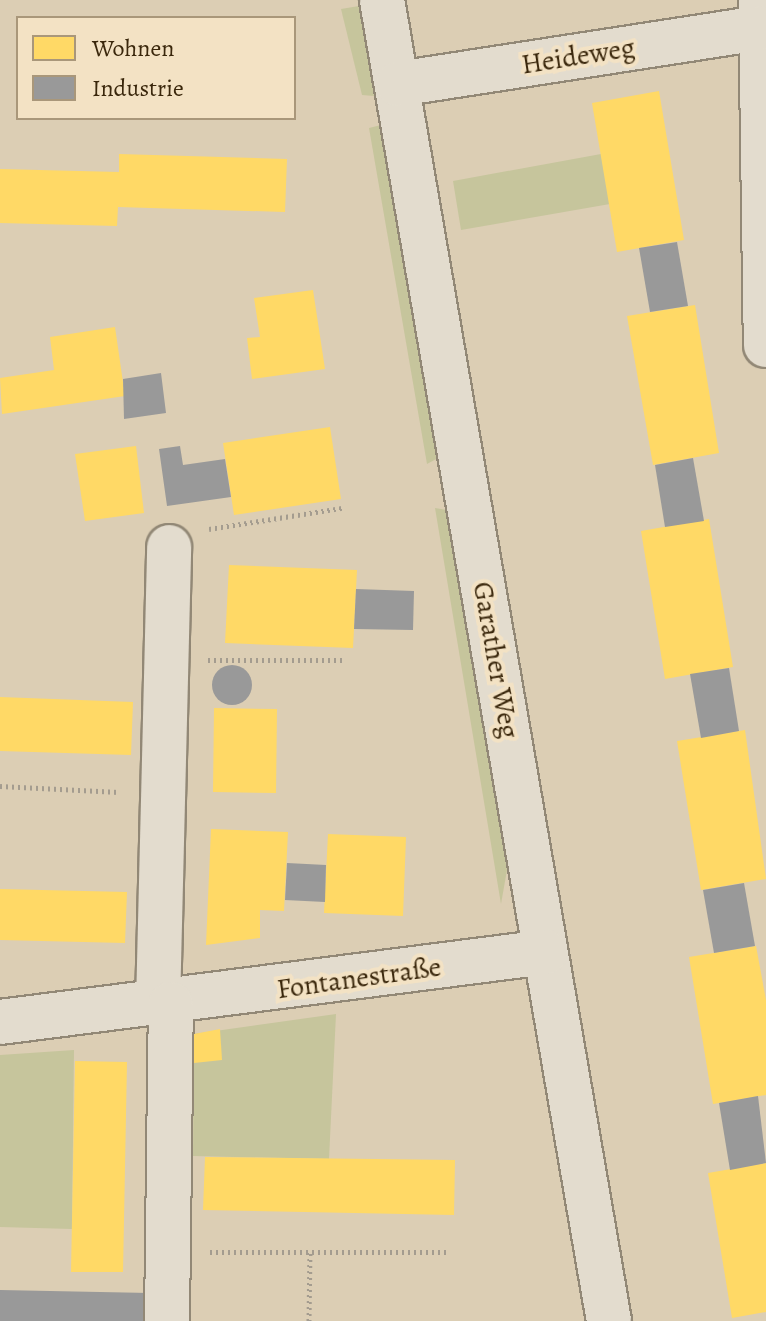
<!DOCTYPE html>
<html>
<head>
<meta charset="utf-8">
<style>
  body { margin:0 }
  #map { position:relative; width:766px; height:1321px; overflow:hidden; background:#dcceb4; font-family:Alegreya,serif }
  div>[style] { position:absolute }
  .green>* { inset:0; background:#c6c59c }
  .homes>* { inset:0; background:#ffd966 }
  .industry>* { inset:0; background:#999 }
  .round { border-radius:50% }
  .path>* { height:5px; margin-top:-2.5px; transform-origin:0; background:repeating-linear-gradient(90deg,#a49c8f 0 2px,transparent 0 6px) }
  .roads { filter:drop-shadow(2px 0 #928876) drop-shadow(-2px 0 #928876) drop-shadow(0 2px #928876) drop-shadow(0 -2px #928876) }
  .minor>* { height:44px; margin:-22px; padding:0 22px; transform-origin:22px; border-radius:22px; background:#e3dcce }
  span { translate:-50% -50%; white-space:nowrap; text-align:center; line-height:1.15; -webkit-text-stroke:8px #f3e2c4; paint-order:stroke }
  .street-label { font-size:28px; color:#3a270c }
  .legend { position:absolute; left:16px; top:16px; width:280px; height:104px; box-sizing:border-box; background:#f3e2c4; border:2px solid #a9977a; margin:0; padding:10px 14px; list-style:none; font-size:24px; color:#3a270c }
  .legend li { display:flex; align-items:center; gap:16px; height:40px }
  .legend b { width:40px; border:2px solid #a9977a }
</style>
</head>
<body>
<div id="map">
  <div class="green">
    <div style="clip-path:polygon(359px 6px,374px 96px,362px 95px,341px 9px)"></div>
    <div style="clip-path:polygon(381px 125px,438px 458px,427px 464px,369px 128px)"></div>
    <div style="clip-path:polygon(601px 154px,610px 204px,461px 230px,453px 181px)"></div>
    <div style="clip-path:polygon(435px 508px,447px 510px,469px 640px,507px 870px,501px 904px)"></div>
    <div style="clip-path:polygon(336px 1014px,329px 1159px,193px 1156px,194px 1034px)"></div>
    <div style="clip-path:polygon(74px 1050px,72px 1229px,0 1227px,0 1055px)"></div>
  </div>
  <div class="homes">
    <div style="clip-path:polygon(659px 91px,684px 240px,617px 252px,592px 103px)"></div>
    <div style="clip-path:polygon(119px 154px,287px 159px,285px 212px,118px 207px,117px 226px,0 223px,0 169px,119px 172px)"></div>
    <div style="clip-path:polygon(313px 290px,325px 369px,252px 379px,247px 338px,260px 337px,254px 298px)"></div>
    <div style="clip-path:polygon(695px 305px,719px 453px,653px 465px,627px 316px)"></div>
    <div style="clip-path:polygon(115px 327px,125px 396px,2px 414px,0 378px,54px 370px,50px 337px)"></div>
    <div style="clip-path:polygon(330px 427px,341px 499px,234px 515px,223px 443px)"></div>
    <div style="clip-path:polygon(136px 446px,144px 513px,85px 521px,75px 454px)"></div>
    <div style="clip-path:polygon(709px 519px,733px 667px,665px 679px,641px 531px)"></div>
    <div style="clip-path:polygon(229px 565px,357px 570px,353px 648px,225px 643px)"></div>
    <div style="clip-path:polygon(0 697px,133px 702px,131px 755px,0 751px)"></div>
    <div style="clip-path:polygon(214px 708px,277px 709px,276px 793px,213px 792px)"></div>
    <div style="clip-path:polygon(745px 730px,766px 879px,701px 890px,677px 741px)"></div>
    <div style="clip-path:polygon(211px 829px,288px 832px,284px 911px,260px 910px,260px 938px,206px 945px)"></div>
    <div style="clip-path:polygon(328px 834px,406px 837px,403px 916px,324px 913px)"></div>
    <div style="clip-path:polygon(0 889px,127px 892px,125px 943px,0 940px)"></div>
    <div style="clip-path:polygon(756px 946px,766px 1000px,766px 1095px,713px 1104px,689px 957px)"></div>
    <div style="clip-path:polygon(220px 1029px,222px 1060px,194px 1063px,194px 1034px)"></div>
    <div style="clip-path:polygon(75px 1061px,127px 1062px,123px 1272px,71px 1272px)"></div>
    <div style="clip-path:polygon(205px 1157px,455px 1160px,454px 1215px,203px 1210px)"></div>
    <div style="clip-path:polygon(766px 1163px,766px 1312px,732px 1318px,708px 1173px)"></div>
  </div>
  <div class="industry">
    <div style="clip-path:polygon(677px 242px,688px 306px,650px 312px,639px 248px)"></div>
    <div style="clip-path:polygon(161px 373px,166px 413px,124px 419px,123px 379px)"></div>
    <div style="clip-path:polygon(180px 446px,183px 465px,225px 459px,231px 497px,167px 506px,159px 449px)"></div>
    <div style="clip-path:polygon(693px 458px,704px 521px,665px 527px,655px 465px)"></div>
    <div style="clip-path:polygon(356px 589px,414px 591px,413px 630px,354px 629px)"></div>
    <div class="round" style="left:212px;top:665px;width:40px;height:40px"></div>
    <div style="clip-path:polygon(729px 668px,739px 731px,701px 738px,690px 674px)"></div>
    <div style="clip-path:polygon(287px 863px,326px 865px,325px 902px,285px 900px)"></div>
    <div style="clip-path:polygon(744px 883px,755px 946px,714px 953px,703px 890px)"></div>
    <div style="clip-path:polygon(758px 1096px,766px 1163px,730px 1170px,719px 1103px)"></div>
    <div style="clip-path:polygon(0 1290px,150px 1293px,149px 1321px,0 1321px)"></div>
  </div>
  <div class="path">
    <div style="left:209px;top:529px;width:135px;rotate:-9deg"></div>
    <div style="left:208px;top:660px;width:135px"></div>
    <div style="left:0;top:786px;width:119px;rotate:2.9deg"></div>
    <div style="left:210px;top:1252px;width:239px"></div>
    <div style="left:309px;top:1321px;width:69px;rotate:-89.2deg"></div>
  </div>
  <div class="roads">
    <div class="minor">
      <div style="left:382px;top:0;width:1340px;rotate:80.25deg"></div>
      <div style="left:761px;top:0;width:345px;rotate:89.2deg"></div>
      <div style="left:398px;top:84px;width:365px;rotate:-8.8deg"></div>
      <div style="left:158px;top:1005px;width:458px;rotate:-88.6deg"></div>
      <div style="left:0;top:1022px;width:550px;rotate:-7.31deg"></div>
      <div style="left:167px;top:1321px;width:317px;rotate:-89.3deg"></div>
    </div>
  </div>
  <div class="street-label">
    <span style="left:578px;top:56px;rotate:-9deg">Heideweg</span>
    <span style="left:496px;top:660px;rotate:80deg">Garather Weg</span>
    <span style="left:359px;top:978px;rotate:-8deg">Fontanestraße</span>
  </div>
  <ul class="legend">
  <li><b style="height:22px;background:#ffd966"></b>Wohnen</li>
  <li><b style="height:22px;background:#999"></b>Industrie</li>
  </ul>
</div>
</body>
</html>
